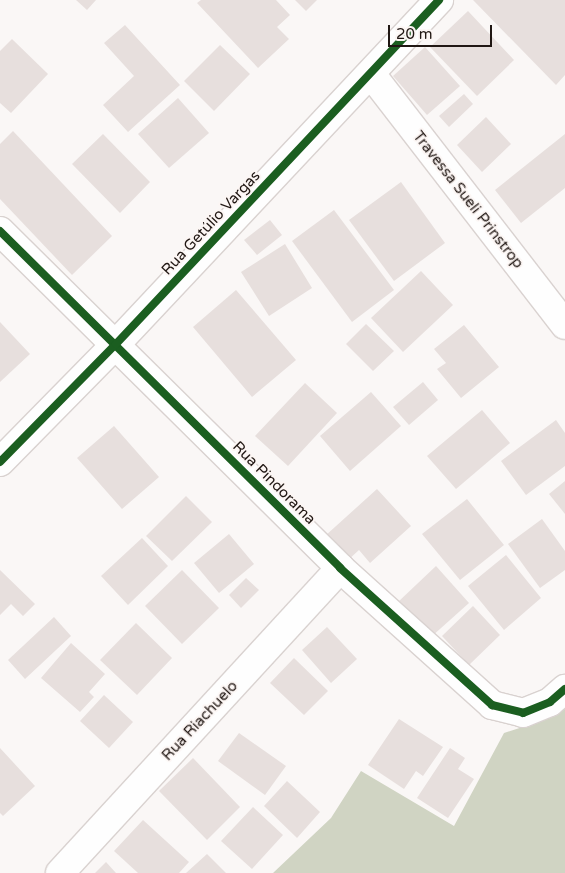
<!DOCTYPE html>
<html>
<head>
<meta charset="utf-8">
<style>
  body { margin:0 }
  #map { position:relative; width:565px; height:873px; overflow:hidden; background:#faf7f6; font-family:"Varela Round",sans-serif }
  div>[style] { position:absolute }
  .forest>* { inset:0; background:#d0d4c3 }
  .building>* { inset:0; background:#e7dfdd }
  .roads { filter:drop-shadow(1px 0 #d9d2d0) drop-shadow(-1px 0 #d9d2d0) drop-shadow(0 1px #d9d2d0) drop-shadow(0 -1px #d9d2d0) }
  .street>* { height:28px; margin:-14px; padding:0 14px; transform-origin:14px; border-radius:14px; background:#fefefe }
  .secondary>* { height:28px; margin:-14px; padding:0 14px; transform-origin:14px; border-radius:14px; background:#fefefe }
  .cycleway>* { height:8px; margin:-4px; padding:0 4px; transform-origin:4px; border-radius:4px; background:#1b5e20 }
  span { translate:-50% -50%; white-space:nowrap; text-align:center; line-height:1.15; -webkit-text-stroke:4px #fcf6f4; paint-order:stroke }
  .street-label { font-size:15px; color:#201713 }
  .scale { position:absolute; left:388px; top:25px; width:104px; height:22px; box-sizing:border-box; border:2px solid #201713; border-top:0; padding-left:6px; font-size:15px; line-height:18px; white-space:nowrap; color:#201713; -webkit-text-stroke:4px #fcf6f4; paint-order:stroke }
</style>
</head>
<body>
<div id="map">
  <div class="forest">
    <div style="clip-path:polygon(565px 704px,565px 873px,273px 873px,331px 818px,361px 771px,454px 826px,504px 733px,541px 721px)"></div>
  </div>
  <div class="building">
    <div style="clip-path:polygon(76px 0,96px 0,87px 10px)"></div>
    <div style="clip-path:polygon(201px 0,276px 0,290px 15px,277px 27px,289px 39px,258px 68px,197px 3px)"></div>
    <div style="clip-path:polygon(295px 0,317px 0,306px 11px)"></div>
    <div style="clip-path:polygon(473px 0,565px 0,565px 75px,556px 85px)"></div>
    <div style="clip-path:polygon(468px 11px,514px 60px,477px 96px,430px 47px)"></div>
    <div style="clip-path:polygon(125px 25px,180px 85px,128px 132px,103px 105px,134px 76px,104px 43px)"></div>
    <div style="clip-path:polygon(12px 39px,48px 74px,11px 113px,0 103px,0 51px)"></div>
    <div style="clip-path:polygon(220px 45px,250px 74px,214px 111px,184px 81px)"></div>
    <div style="clip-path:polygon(425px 47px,460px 86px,427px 115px,393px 76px)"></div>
    <div style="clip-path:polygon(464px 94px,473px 104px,449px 127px,439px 116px)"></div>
    <div style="clip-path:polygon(178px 98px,209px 133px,169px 168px,138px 134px)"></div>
    <div style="clip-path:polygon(486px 117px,511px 144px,482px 172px,457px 145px)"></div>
    <div style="clip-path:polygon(13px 131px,112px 236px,72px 275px,0 199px,0 144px)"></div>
    <div style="clip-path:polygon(103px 134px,150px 182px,120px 213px,72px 164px)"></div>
    <div style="clip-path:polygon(565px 134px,565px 188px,521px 223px,495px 190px)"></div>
    <div style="clip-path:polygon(401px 182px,445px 243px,394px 281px,349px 220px)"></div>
    <div style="clip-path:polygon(334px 210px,394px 290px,352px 322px,292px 241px)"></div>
    <div style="clip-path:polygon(270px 220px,282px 235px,257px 255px,244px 240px)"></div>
    <div style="clip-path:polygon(285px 244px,312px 288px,269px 316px,241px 272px)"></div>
    <div style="clip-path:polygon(421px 271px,453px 305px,403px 352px,371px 318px)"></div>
    <div style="clip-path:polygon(236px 290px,296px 360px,252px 397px,193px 327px)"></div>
    <div style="clip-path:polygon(0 322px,30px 354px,0 382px)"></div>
    <div style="clip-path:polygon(366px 324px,394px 351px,373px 371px,346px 344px)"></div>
    <div style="clip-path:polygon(464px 325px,499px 367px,461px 398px,437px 369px,446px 363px,434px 349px)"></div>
    <div style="clip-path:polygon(423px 382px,438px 400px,409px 425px,393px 407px)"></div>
    <div style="clip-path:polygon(305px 383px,337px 413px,288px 466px,255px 436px)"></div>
    <div style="clip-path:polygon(371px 392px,401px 426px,350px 471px,320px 436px)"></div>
    <div style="clip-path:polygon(482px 410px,510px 443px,456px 489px,427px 456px)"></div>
    <div style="clip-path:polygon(556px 420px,565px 433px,565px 466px,526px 495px,501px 461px)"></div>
    <div style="clip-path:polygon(114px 426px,159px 477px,122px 509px,77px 458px)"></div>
    <div style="clip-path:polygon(565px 481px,565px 514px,549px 494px)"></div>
    <div style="clip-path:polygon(377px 489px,411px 526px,370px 563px,359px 550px,347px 561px,325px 536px)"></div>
    <div style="clip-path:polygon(186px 496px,212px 522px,172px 561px,146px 536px)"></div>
    <div style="clip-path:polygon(467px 499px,504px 545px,460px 580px,422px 534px)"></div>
    <div style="clip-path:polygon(542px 519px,565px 551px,565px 570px,540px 588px,508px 544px)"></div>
    <div style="clip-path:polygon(229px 534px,254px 564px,219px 593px,194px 563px)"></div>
    <div style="clip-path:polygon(142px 538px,168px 566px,128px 605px,101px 576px)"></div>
    <div style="clip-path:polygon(506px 555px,541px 598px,504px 630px,468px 586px)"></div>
    <div style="clip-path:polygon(436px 566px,469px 603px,431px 637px,398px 602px)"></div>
    <div style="clip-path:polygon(0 570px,35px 604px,23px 616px,11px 604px,0 615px)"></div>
    <div style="clip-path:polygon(182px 570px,219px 608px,182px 644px,145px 606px)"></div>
    <div style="clip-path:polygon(246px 578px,259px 590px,241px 608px,229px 595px)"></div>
    <div style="clip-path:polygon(473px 606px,500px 635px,469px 665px,442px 636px)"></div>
    <div style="clip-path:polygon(54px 617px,71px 636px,25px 679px,8px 660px)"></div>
    <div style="clip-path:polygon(136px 623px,172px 658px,137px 695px,100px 660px)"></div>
    <div style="clip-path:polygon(327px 627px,357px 659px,331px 683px,302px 650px)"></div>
    <div style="clip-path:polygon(71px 643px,105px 674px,89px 692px,94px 697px,80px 712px,41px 678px)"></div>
    <div style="clip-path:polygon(294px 658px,328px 691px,304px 715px,270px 683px)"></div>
    <div style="clip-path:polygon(104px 695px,133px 722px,109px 748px,80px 721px)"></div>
    <div style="clip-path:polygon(399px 719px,443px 747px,423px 776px,416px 771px,404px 789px,368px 765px)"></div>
    <div style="clip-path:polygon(239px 733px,286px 766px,265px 795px,218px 761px)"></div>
    <div style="clip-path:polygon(0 748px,35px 786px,3px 816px,0 813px)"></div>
    <div style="clip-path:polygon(450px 748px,465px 758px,458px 769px,474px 779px,448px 818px,417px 798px)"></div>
    <div style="clip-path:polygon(193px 758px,240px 807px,207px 840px,159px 791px)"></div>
    <div style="clip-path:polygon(287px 781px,320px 812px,297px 838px,264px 806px)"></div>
    <div style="clip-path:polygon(253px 807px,283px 835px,252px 869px,221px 841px)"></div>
    <div style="clip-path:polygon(143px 820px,189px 862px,179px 873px,138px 873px,114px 851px)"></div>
    <div style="clip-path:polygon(207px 854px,226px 873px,186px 873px)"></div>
    <div style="clip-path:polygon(106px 862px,116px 873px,95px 873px)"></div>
  </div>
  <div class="roads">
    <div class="street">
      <div style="left:371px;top:74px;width:317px;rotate:52.3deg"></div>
      <div style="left:0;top:231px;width:479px;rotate:44.7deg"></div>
      <div style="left:340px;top:568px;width:205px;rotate:42deg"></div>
      <div style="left:492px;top:705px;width:32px;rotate:14deg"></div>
      <div style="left:523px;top:713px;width:29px;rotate:-22deg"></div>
      <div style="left:550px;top:702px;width:20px;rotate:-41deg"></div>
      <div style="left:60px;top:873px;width:414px;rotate:-47.4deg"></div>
    </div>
    <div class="secondary">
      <div style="left:0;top:462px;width:165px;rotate:-45.5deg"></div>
      <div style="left:116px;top:344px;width:472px;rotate:-46.8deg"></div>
    </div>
  </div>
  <div class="cycleway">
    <div style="left:0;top:231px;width:479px;rotate:44.7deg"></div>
    <div style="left:340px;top:568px;width:205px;rotate:42deg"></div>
    <div style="left:492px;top:705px;width:32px;rotate:14deg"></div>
    <div style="left:523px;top:713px;width:29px;rotate:-22deg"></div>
    <div style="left:550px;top:702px;width:20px;rotate:-41deg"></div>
    <div style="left:0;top:462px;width:165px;rotate:-45.5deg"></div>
    <div style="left:116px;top:344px;width:472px;rotate:-46.8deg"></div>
  </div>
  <div class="street-label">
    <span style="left:468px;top:200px;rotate:52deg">Travessa Sueli Prinstrop</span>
    <span style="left:211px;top:223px;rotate:-47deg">Rua Getúlio Vargas</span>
    <span style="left:274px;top:483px;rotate:45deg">Rua Pindorama</span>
    <span style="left:200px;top:721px;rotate:-47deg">Rua Riachuelo</span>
  </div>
  <div class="scale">20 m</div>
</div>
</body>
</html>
